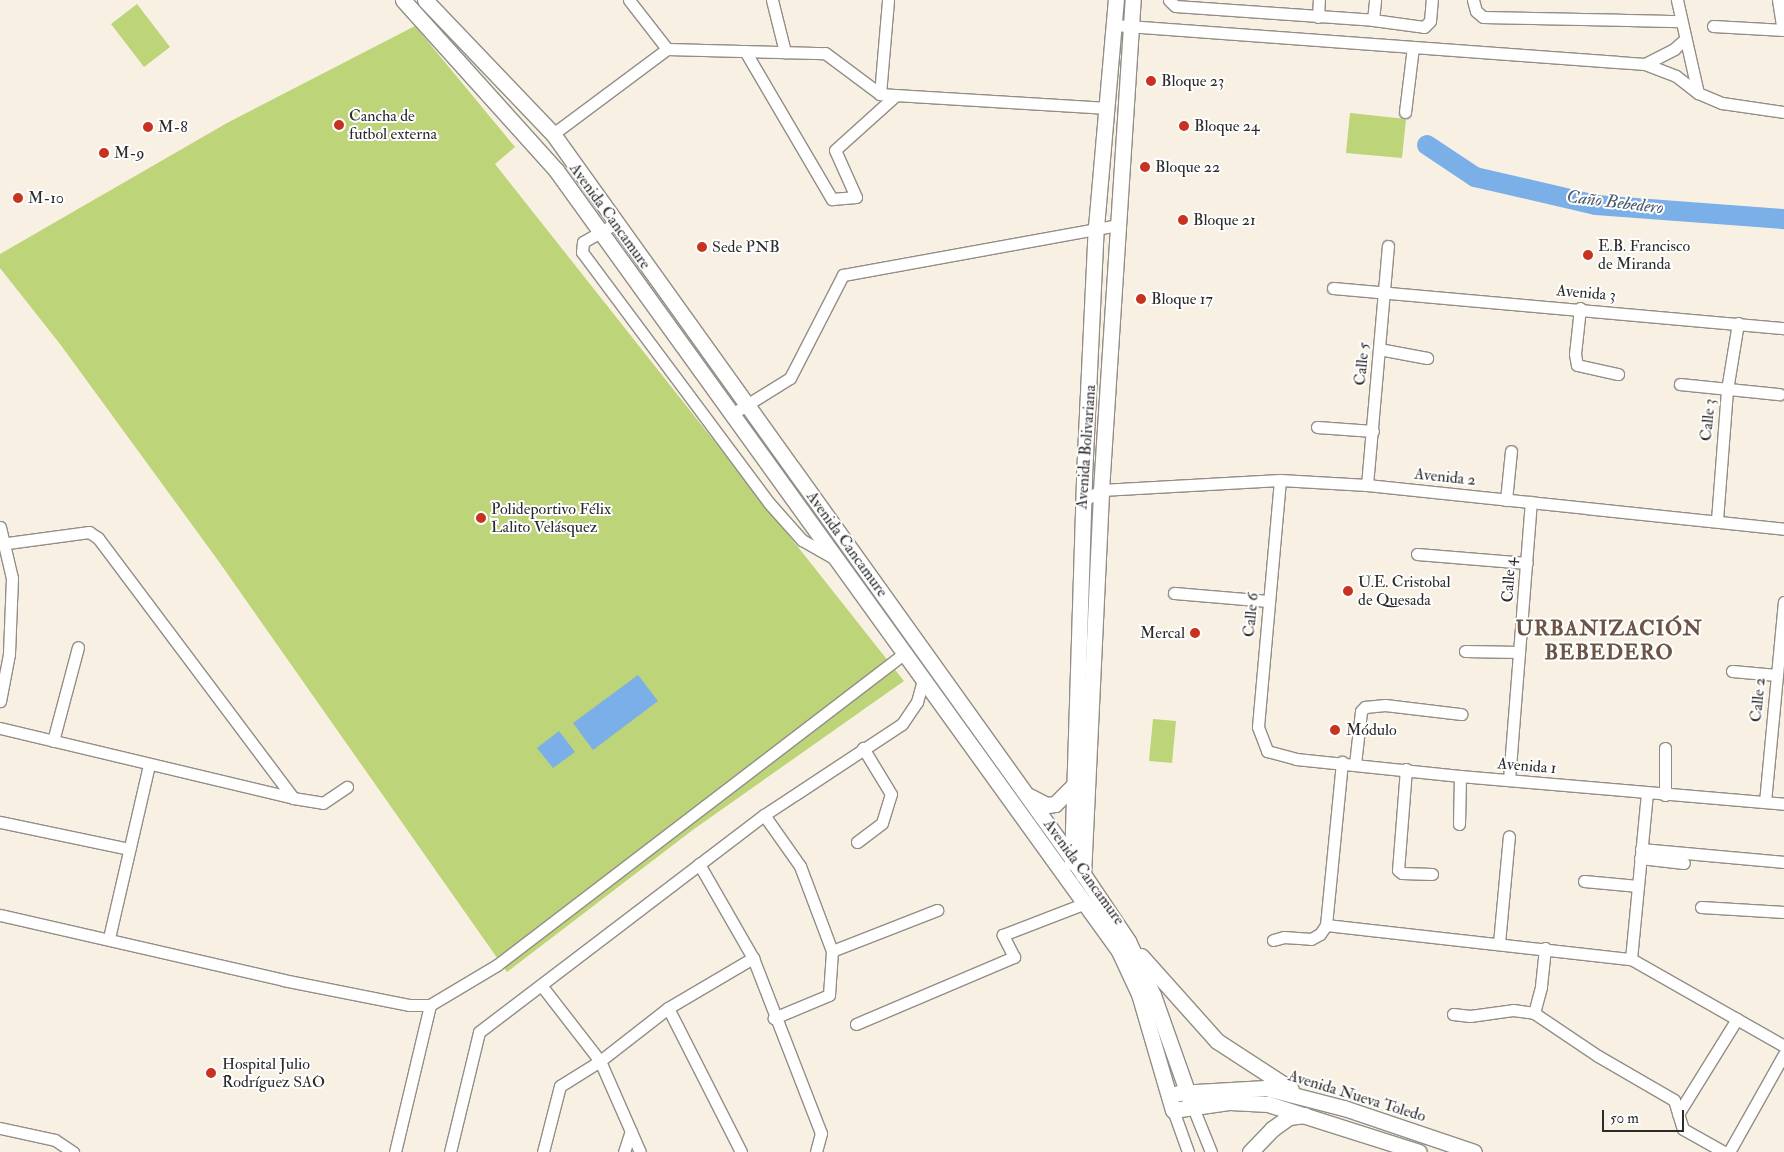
<!DOCTYPE html>
<html>
<head>
<meta charset="utf-8">
<style>
  body { margin:0 }
  #map { position:relative; width:1784px; height:1152px; overflow:hidden; background:#f8f1e3; font-family:"IM FELL Double Pica",serif }
  div>[style] { position:absolute }
  .green>* { inset:0; background:#bdd478 }
  .water>* { inset:0; background:#7bafe8 }
  .river>* { height:20px; margin:-10px; padding:0 10px; transform-origin:10px; border-radius:10px; background:#7bafe8 }
  .roads { filter:drop-shadow(1px 0 #928e87) drop-shadow(-1px 0 #928e87) drop-shadow(0 1px #928e87) drop-shadow(0 -1px #928e87) }
  .street>* { height:11px; margin:-5.5px; padding:0 5.5px; transform-origin:5.5px; border-radius:5.5px; background:#fff }
  .secondary>* { height:15px; margin:-7.5px; padding:0 7.5px; transform-origin:7.5px; border-radius:7.5px; background:#fff }
  .dots>* { width:14px; height:14px; translate:-50% -50%; box-sizing:border-box; border:2px solid #fff; border-radius:50% }
  span { translate:-50% -50%; white-space:nowrap; text-align:center; line-height:1.15; -webkit-text-stroke:4px #fff; paint-order:stroke }
  .poi-label { font-size:16px; color:#2b2b2b }
  .left { translate:0 -50%; text-align:left }
  .right { translate:-100% -50%; text-align:right }
  .street-label { font-size:16px; color:#2b2b2b }
  .water-label { font-size:18px; color:#47596d; font-style:italic }
  .district-label { font-size:21px; color:#6b5446; font-weight:700; letter-spacing:1px }
  .scale { position:absolute; left:1602px; top:1110px; width:82px; height:22px; box-sizing:border-box; border:2px solid #2b2b2b; border-top:0; padding-left:6px; font-size:15px; line-height:18px; white-space:nowrap; color:#2b2b2b; -webkit-text-stroke:4px #fff; paint-order:stroke }
</style>
</head>
<body>
<div id="map">
  <div class="green">
    <div style="clip-path:polygon(137px 4px,170px 47px,144px 67px,111px 24px)"></div>
    <div style="clip-path:polygon(415px 26px,515px 147px,495px 164px,904px 681px,694px 829px,507px 972px,217px 559px,60px 344px,0 268px,0 254px,227px 123px)"></div>
    <div style="clip-path:polygon(1350px 113px,1406px 119px,1402px 158px,1346px 153px)"></div>
    <div style="clip-path:polygon(1153px 719px,1176px 721px,1172px 763px,1149px 761px)"></div>
  </div>
  <div class="water">
    <div style="clip-path:polygon(638px 675px,658px 701px,593px 750px,573px 723px)"></div>
    <div style="clip-path:polygon(559px 731px,575px 752px,553px 768px,537px 748px)"></div>
  </div>
  <div class="river">
    <div style="left:1427px;top:145px;width:58px;rotate:33.7deg"></div>
    <div style="left:1475px;top:177px;width:124px;rotate:13deg"></div>
    <div style="left:1596px;top:205px;width:189px;rotate:4.3deg"></div>
  </div>
  <div class="roads">
    <div class="street">
      <div style="left:629px;top:0;width:62px;rotate:52.2deg"></div>
      <div style="left:772px;top:0;width:54px;rotate:76deg"></div>
      <div style="left:1169px;top:0;width:8px;rotate:45deg"></div>
      <div style="left:1175px;top:6px;width:198px;rotate:4deg"></div>
      <div style="left:1373px;top:20px;width:51px;rotate:7.8deg"></div>
      <div style="left:1424px;top:27px;width:8px;rotate:-45deg"></div>
      <div style="left:1430px;top:21px;width:21px;rotate:-85deg"></div>
      <div style="left:1473px;top:0;width:11px;rotate:75deg"></div>
      <div style="left:1476px;top:11px;width:9px;rotate:41deg"></div>
      <div style="left:1483px;top:17px;width:198px;rotate:1.2deg"></div>
      <div style="left:1677px;top:0;width:95px;rotate:77.3deg"></div>
      <div style="left:1778px;top:0;width:30px;rotate:81deg"></div>
      <div style="left:1318px;top:17px;width:17px;rotate:-87deg"></div>
      <div style="left:1373px;top:20px;width:20px;rotate:-84deg"></div>
      <div style="left:1114px;top:25px;width:532px;rotate:4.2deg"></div>
      <div style="left:1645px;top:64px;width:33px;rotate:21deg"></div>
      <div style="left:1676px;top:76px;width:28px;rotate:38deg"></div>
      <div style="left:1698px;top:93px;width:26px;rotate:23deg"></div>
      <div style="left:1722px;top:103px;width:63px;rotate:8.3deg"></div>
      <div style="left:1713px;top:26px;width:71px;rotate:3.2deg"></div>
      <div style="left:745px;top:51px;width:172px;rotate:59.6deg"></div>
      <div style="left:832px;top:199px;width:24px;rotate:-5deg"></div>
      <div style="left:856px;top:197px;width:51px;rotate:-114.1deg"></div>
      <div style="left:835px;top:150px;width:82px;rotate:-42deg"></div>
      <div style="left:1645px;top:64px;width:33px;rotate:-27deg"></div>
      <div style="left:1674px;top:49px;width:15px;rotate:-42deg"></div>
      <div style="left:880px;top:94px;width:94px;rotate:-85.1deg"></div>
      <div style="left:1405px;top:112px;width:65px;rotate:-83deg"></div>
      <div style="left:553px;top:134px;width:142px;rotate:-36.7deg"></div>
      <div style="left:667px;top:49px;width:158px;rotate:1.5deg"></div>
      <div style="left:825px;top:53px;width:69px;rotate:36.7deg"></div>
      <div style="left:880px;top:94px;width:227px;rotate:3.5deg"></div>
      <div style="left:616px;top:223px;width:38px;rotate:150deg"></div>
      <div style="left:583px;top:242px;width:10px;rotate:96deg"></div>
      <div style="left:582px;top:252px;width:313px;rotate:53.3deg"></div>
      <div style="left:769px;top:503px;width:50px;rotate:48.3deg"></div>
      <div style="left:802px;top:540px;width:40px;rotate:29.7deg"></div>
      <div style="left:1333px;top:288px;width:453px;rotate:5.1deg"></div>
      <div style="left:1580px;top:308px;width:46px;rotate:96.2deg"></div>
      <div style="left:1575px;top:354px;width:11px;rotate:80deg"></div>
      <div style="left:1577px;top:365px;width:42px;rotate:12.4deg"></div>
      <div style="left:1379px;top:349px;width:49px;rotate:10.6deg"></div>
      <div style="left:1680px;top:384px;width:100px;rotate:5.8deg"></div>
      <div style="left:732px;top:414px;width:68px;rotate:-31.8deg"></div>
      <div style="left:790px;top:378px;width:116px;rotate:-62.8deg"></div>
      <div style="left:843px;top:275px;width:279px;rotate:-10.3deg"></div>
      <div style="left:1317px;top:427px;width:56px;rotate:4.1deg"></div>
      <div style="left:1280px;top:480px;width:248px;rotate:95.1deg"></div>
      <div style="left:1258px;top:727px;width:26px;rotate:69deg"></div>
      <div style="left:1267px;top:751px;width:30px;rotate:15deg"></div>
      <div style="left:1296px;top:759px;width:165px;rotate:5.9deg"></div>
      <div style="left:1460px;top:776px;width:325px;rotate:4.9deg"></div>
      <div style="left:1367px;top:485px;width:240px;rotate:-85deg"></div>
      <div style="left:1506px;top:500px;width:49px;rotate:-84.2deg"></div>
      <div style="left:1083px;top:501px;width:21px;rotate:-31deg"></div>
      <div style="left:1101px;top:490px;width:179px;rotate:-3.2deg"></div>
      <div style="left:1280px;top:480px;width:87px;rotate:3.3deg"></div>
      <div style="left:1367px;top:485px;width:419px;rotate:6deg"></div>
      <div style="left:1717px;top:520px;width:130px;rotate:-85.6deg"></div>
      <div style="left:1727px;top:390px;width:68px;rotate:-80.7deg"></div>
      <div style="left:0;top:527px;width:52px;rotate:76.8deg"></div>
      <div style="left:12px;top:578px;width:76px;rotate:92.3deg"></div>
      <div style="left:9px;top:654px;width:48px;rotate:100.8deg"></div>
      <div style="left:0;top:544px;width:90px;rotate:-7.7deg"></div>
      <div style="left:89px;top:532px;width:11px;rotate:34deg"></div>
      <div style="left:98px;top:538px;width:325px;rotate:53.1deg"></div>
      <div style="left:1417px;top:554px;width:110px;rotate:4.7deg"></div>
      <div style="left:1174px;top:593px;width:95px;rotate:4.8deg"></div>
      <div style="left:1465px;top:651px;width:54px;rotate:1.1deg"></div>
      <div style="left:1732px;top:671px;width:45px;rotate:5.1deg"></div>
      <div style="left:0;top:728px;width:301px;rotate:13.4deg"></div>
      <div style="left:293px;top:798px;width:30px;rotate:9deg"></div>
      <div style="left:323px;top:803px;width:29px;rotate:-34deg"></div>
      <div style="left:53px;top:741px;width:97px;rotate:-75.1deg"></div>
      <div style="left:1355px;top:764px;width:53px;rotate:-83.5deg"></div>
      <div style="left:1361px;top:711px;width:6px;rotate:-45deg"></div>
      <div style="left:1365px;top:707px;width:20px;rotate:-6deg"></div>
      <div style="left:1385px;top:705px;width:77px;rotate:6.8deg"></div>
      <div style="left:1406px;top:769px;width:101px;rotate:94.5deg"></div>
      <div style="left:1398px;top:870px;width:5px;rotate:37deg"></div>
      <div style="left:1402px;top:873px;width:30px;rotate:2deg"></div>
      <div style="left:1509px;top:780px;width:279px;rotate:-85.5deg"></div>
      <div style="left:1665px;top:795px;width:47px;rotate:-90deg"></div>
      <div style="left:1765px;top:802px;width:201px;rotate:-84.6deg"></div>
      <div style="left:764px;top:815px;width:62px;rotate:54.8deg"></div>
      <div style="left:800px;top:866px;width:91px;rotate:69.4deg"></div>
      <div style="left:832px;top:951px;width:44px;rotate:93.9deg"></div>
      <div style="left:829px;top:995px;width:60px;rotate:157.3deg"></div>
      <div style="left:0;top:822px;width:132px;rotate:11.8deg"></div>
      <div style="left:1459px;top:824px;width:48px;rotate:-88.8deg"></div>
      <div style="left:857px;top:842px;width:31px;rotate:-37deg"></div>
      <div style="left:882px;top:823px;width:30px;rotate:-73deg"></div>
      <div style="left:891px;top:794px;width:54px;rotate:-121.3deg"></div>
      <div style="left:1641px;top:849px;width:144px;rotate:5.2deg"></div>
      <div style="left:1640px;top:858px;width:44px;rotate:6.5deg"></div>
      <div style="left:699px;top:864px;width:108px;rotate:60.1deg"></div>
      <div style="left:753px;top:958px;width:188px;rotate:68.8deg"></div>
      <div style="left:821px;top:1133px;width:20px;rotate:105deg"></div>
      <div style="left:1584px;top:881px;width:54px;rotate:5.3deg"></div>
      <div style="left:1701px;top:907px;width:83px;rotate:3.4deg"></div>
      <div style="left:0;top:915px;width:290px;rotate:12.9deg"></div>
      <div style="left:283px;top:980px;width:128px;rotate:11.2deg"></div>
      <div style="left:409px;top:1005px;width:21px"></div>
      <div style="left:430px;top:1005px;width:78px;rotate:-30.8deg"></div>
      <div style="left:497px;top:965px;width:514px;rotate:-37.41deg"></div>
      <div style="left:1326px;top:925px;width:307px;rotate:6.4deg"></div>
      <div style="left:1631px;top:959px;width:176px;rotate:29.6deg"></div>
      <div style="left:109px;top:938px;width:178px;rotate:-77deg"></div>
      <div style="left:1273px;top:940px;width:11px;rotate:-15deg"></div>
      <div style="left:1284px;top:937px;width:27px;rotate:4deg"></div>
      <div style="left:1311px;top:939px;width:10px;rotate:-29deg"></div>
      <div style="left:1320px;top:934px;width:11px;rotate:-56deg"></div>
      <div style="left:1326px;top:925px;width:164px;rotate:-84.4deg"></div>
      <div style="left:1499px;top:943px;width:107px;rotate:-84.7deg"></div>
      <div style="left:1545px;top:948px;width:39px;rotate:96deg"></div>
      <div style="left:1541px;top:987px;width:27px;rotate:105deg"></div>
      <div style="left:1534px;top:1013px;width:77px;rotate:33.9deg"></div>
      <div style="left:1598px;top:1056px;width:88px;rotate:30.1deg"></div>
      <div style="left:1674px;top:1100px;width:30px;rotate:73deg"></div>
      <div style="left:1683px;top:1129px;width:47px;rotate:29.3deg"></div>
      <div style="left:832px;top:951px;width:113px;rotate:-21.3deg"></div>
      <div style="left:1631px;top:959px;width:166px;rotate:-84.5deg"></div>
      <div style="left:541px;top:985px;width:96px;rotate:52.2deg"></div>
      <div style="left:600px;top:1061px;width:99px;rotate:66.3deg"></div>
      <div style="left:668px;top:1008px;width:161px;rotate:63.1deg"></div>
      <div style="left:1453px;top:1014px;width:17px;rotate:7deg"></div>
      <div style="left:1470px;top:1016px;width:43px;rotate:-7.9deg"></div>
      <div style="left:1513px;top:1010px;width:21px;rotate:8deg"></div>
      <div style="left:856px;top:1024px;width:172px;rotate:-23deg"></div>
      <div style="left:1014px;top:957px;width:25px;rotate:-117deg"></div>
      <div style="left:1003px;top:935px;width:89px;rotate:-21.1deg"></div>
      <div style="left:1192px;top:1105px;width:51px;rotate:68deg"></div>
      <div style="left:1173px;top:1110px;width:45px;rotate:70.3deg"></div>
      <div style="left:1678px;top:1114px;width:112px;rotate:-58.2deg"></div>
      <div style="left:0;top:1128px;width:56px;rotate:12.3deg"></div>
      <div style="left:55px;top:1140px;width:22px;rotate:34deg"></div>
      <div style="left:395px;top:1152px;width:151px;rotate:-76.6deg"></div>
      <div style="left:450px;top:1152px;width:123px;rotate:-76.4deg"></div>
      <div style="left:479px;top:1032px;width:358px;rotate:-37.3deg"></div>
      <div style="left:764px;top:815px;width:165px;rotate:-33.4deg"></div>
      <div style="left:902px;top:724px;width:27px;rotate:-56deg"></div>
      <div style="left:917px;top:702px;width:24px;rotate:-75deg"></div>
      <div style="left:543px;top:1152px;width:68px;rotate:-75.6deg"></div>
      <div style="left:560px;top:1086px;width:47px;rotate:-32deg"></div>
      <div style="left:600px;top:1061px;width:86px;rotate:-37.9deg"></div>
      <div style="left:668px;top:1008px;width:99px;rotate:-30.5deg"></div>
      <div style="left:624px;top:1152px;width:22px;rotate:-72deg"></div>
      <div style="left:1729px;top:1152px;width:112px;rotate:-60.7deg"></div>
    </div>
    <div class="secondary">
      <div style="left:403px;top:0;width:229px;rotate:48deg"></div>
      <div style="left:556px;top:170px;width:963px;rotate:54.21deg"></div>
      <div style="left:1119px;top:951px;width:47px;rotate:65.1deg"></div>
      <div style="left:1139px;top:994px;width:121px;rotate:73.7deg"></div>
      <div style="left:1173px;top:1110px;width:58px;rotate:-8deg"></div>
      <div style="left:1230px;top:1102px;width:38px;rotate:3deg"></div>
      <div style="left:1268px;top:1104px;width:158px;rotate:17.6deg"></div>
      <div style="left:425px;top:0;width:185px;rotate:46.3deg"></div>
      <div style="left:553px;top:134px;width:910px;rotate:54.39deg"></div>
      <div style="left:1083px;top:874px;width:81px;rotate:56.1deg"></div>
      <div style="left:1128px;top:941px;width:60px;rotate:65.2deg"></div>
      <div style="left:1153px;top:995px;width:117px;rotate:70.5deg"></div>
      <div style="left:1029px;top:796px;width:20px;rotate:27deg"></div>
      <div style="left:1047px;top:805px;width:8px;rotate:-7deg"></div>
      <div style="left:1055px;top:804px;width:28px;rotate:-45deg"></div>
      <div style="left:1072px;top:862px;width:385px;rotate:-88.2deg"></div>
      <div style="left:1084px;top:477px;width:250px;rotate:-87.3deg"></div>
      <div style="left:1096px;top:227px;width:228px;rotate:-85deg"></div>
      <div style="left:1083px;top:875px;width:385px;rotate:-87.3deg"></div>
      <div style="left:1101px;top:490px;width:491px;rotate:-86.3deg"></div>
      <div style="left:1141px;top:956px;width:114px;rotate:48.2deg"></div>
      <div style="left:1217px;top:1041px;width:88px;rotate:33deg"></div>
      <div style="left:1178px;top:1093px;width:88px;rotate:-3.3deg"></div>
      <div style="left:1266px;top:1088px;width:81px;rotate:14.4deg"></div>
      <div style="left:1344px;top:1108px;width:137px;rotate:18.7deg"></div>
      <div style="left:1250px;top:1152px;width:32px;rotate:-46deg"></div>
      <div style="left:1272px;top:1129px;width:21px;rotate:-35deg"></div>
      <div style="left:1289px;top:1117px;width:16px;rotate:-7deg"></div>
    </div>
  </div>
  <div class="dots">
    <div style="left:1151px;top:81px;background:#c8321e"></div>
    <div style="left:339px;top:125px;background:#c8321e"></div>
    <div style="left:1184px;top:126px;background:#c8321e"></div>
    <div style="left:148px;top:127px;background:#c8321e"></div>
    <div style="left:104px;top:153px;background:#c8321e"></div>
    <div style="left:1145px;top:167px;background:#c8321e"></div>
    <div style="left:18px;top:198px;background:#c8321e"></div>
    <div style="left:1183px;top:220px;background:#c8321e"></div>
    <div style="left:702px;top:247px;background:#c8321e"></div>
    <div style="left:1588px;top:255px;background:#c8321e"></div>
    <div style="left:1141px;top:299px;background:#c8321e"></div>
    <div style="left:481px;top:518px;background:#c8321e"></div>
    <div style="left:1348px;top:591px;background:#c8321e"></div>
    <div style="left:1195px;top:633px;background:#c8321e"></div>
    <div style="left:1335px;top:730px;background:#c8321e"></div>
    <div style="left:211px;top:1073px;background:#c8321e"></div>
  </div>
  <div class="poi-label">
    <span class="left" style="left:1161px;top:81px">Bloque 23</span>
    <span class="left" style="left:349px;top:125px">Cancha de<br>futbol externa</span>
    <span class="left" style="left:1194px;top:126px">Bloque 24</span>
    <span class="left" style="left:158px;top:127px">M-8</span>
    <span class="left" style="left:114px;top:153px">M-9</span>
    <span class="left" style="left:1155px;top:167px">Bloque 22</span>
    <span class="left" style="left:28px;top:198px">M-10</span>
    <span class="left" style="left:1193px;top:220px">Bloque 21</span>
    <span class="left" style="left:1598px;top:255px">E.B. Francisco<br>de Miranda</span>
    <span class="left" style="left:712px;top:247px">Sede PNB</span>
    <span class="left" style="left:1151px;top:299px">Bloque 17</span>
    <span class="left" style="left:491px;top:518px">Polideportivo Félix<br>Lalito Velásquez</span>
    <span class="left" style="left:1358px;top:591px">U.E. Cristobal<br>de Quesada</span>
    <span class="right" style="left:1185px;top:633px">Mercal</span>
    <span class="left" style="left:1346px;top:730px">Módulo</span>
    <span class="left" style="left:222px;top:1073px">Hospital Julio<br>Rodríguez SAO</span>
  </div>
  <div class="street-label">
    <span style="left:610px;top:216px;rotate:54deg">Avenida Cancamure</span>
    <span style="left:1586px;top:293px;rotate:5deg">Avenida 3</span>
    <span style="left:1362px;top:364px;rotate:-85deg">Calle 5</span>
    <span style="left:1708px;top:420px;rotate:-85deg">Calle 3</span>
    <span style="left:1086px;top:447px;rotate:-86deg">Avenida Bolivariana</span>
    <span style="left:1445px;top:477px;rotate:6deg">Avenida 2</span>
    <span style="left:847px;top:544px;rotate:54deg">Avenida Cancamure</span>
    <span style="left:1509px;top:580px;rotate:-86deg">Calle 4</span>
    <span style="left:1251px;top:615px;rotate:-85deg">Calle 6</span>
    <span style="left:1758px;top:700px;rotate:-85deg">Calle 2</span>
    <span style="left:1527px;top:766px;rotate:5deg">Avenida 1</span>
    <span style="left:1084px;top:872px;rotate:54deg">Avenida Cancamure</span>
    <span style="left:1357px;top:1096px;rotate:17deg">Avenida Nueva Toledo</span>
  </div>
  <div class="water-label">
    <span style="left:1615px;top:203px;rotate:7deg">Caño Bebedero</span>
  </div>
  <div class="district-label">
    <span style="left:1609px;top:641px">URBANIZACIÓN<br>BEBEDERO</span>
  </div>
  <div class="scale">50 m</div>
</div>
</body>
</html>
